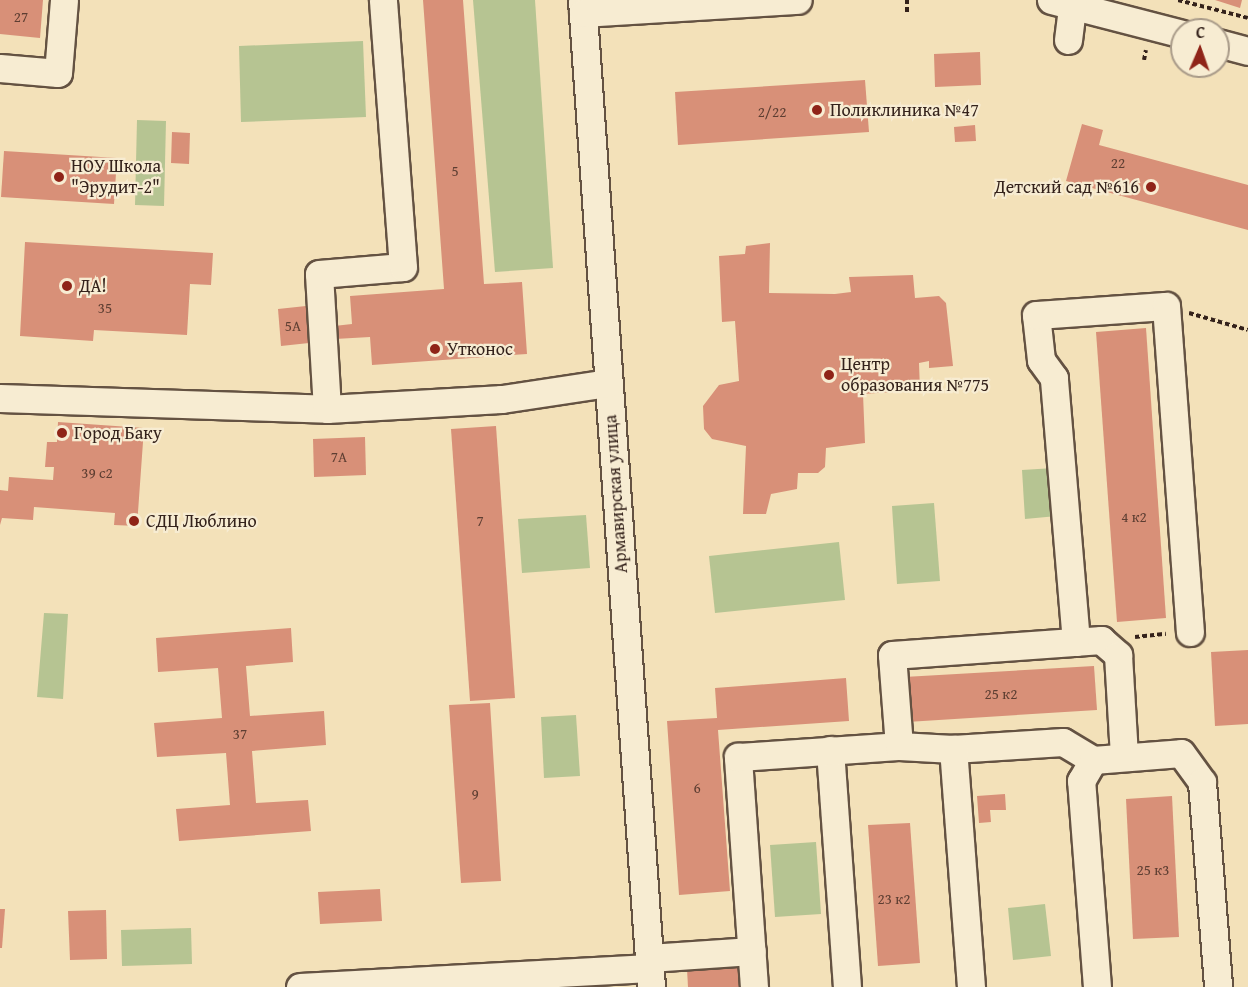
<!DOCTYPE html>
<html>
<head>
<meta charset="utf-8">
<style>
  body { margin:0 }
  #map { position:relative; width:1248px; height:987px; overflow:hidden; background:#f3e1b9; font-family:"Gentium Book Plus",serif }
  div>[style] { position:absolute }
  .green>* { inset:0; background:#b6c492 }
  .building>* { inset:0; background:#d89078 }
  .path>* { height:4px; margin-top:-2px; transform-origin:0; background:repeating-linear-gradient(90deg,#34221b 0 4.5px,transparent 0 7.5px) }
  .roads { filter:drop-shadow(2px 0 #645242) drop-shadow(-2px 0 #645242) drop-shadow(0 2px #645242) drop-shadow(0 -2px #645242) }
  .minor>* { height:27px; margin:-13.5px; padding:0 13.5px; transform-origin:13.5px; border-radius:13.5px; background:#f7ecd2 }
  .dots>* { width:16px; height:16px; translate:-50% -50%; box-sizing:border-box; border:3px solid #f7ecd2; border-radius:50% }
  span { translate:-50% -50%; white-space:nowrap; text-align:center; line-height:1.15; -webkit-text-stroke:4.5px #f7ecd2; paint-order:stroke }
  .number-label { font-size:15px; color:#5d3e32 }
  .number-label span { -webkit-text-stroke-width:0 }
  .poi-label { font-size:18px; color:#34221b }
  .left { translate:0 -50%; text-align:left }
  .right { translate:-100% -50%; text-align:right }
  .street-label { font-size:18px; color:#34221b }
  .north { position:absolute; left:1170px; top:18px; width:60px; height:60px; box-sizing:border-box; background:#f7ecd2; border:2px solid #a99b89; border-radius:50%; rotate:2deg; font-size:16px; font-weight:700; line-height:24px; text-align:center; color:#34221b }
  .north::after { content:''; display:block; margin:auto; width:21px; height:27px; background:#8f2418; clip-path:polygon(50% 0,100% 100%,50% 72%,0 100%) }
</style>
</head>
<body>
<div id="map">
  <div class="green">
    <div style="clip-path:polygon(473px 0,535px 0,553px 268px,495px 272px)"></div>
    <div style="clip-path:polygon(363px 41px,366px 117px,241px 122px,239px 46px)"></div>
    <div style="clip-path:polygon(137px 120px,166px 121px,164px 206px,135px 205px)"></div>
    <div style="clip-path:polygon(1054px 468px,1057px 516px,1025px 519px,1022px 470px)"></div>
    <div style="clip-path:polygon(934px 503px,940px 581px,897px 584px,892px 506px)"></div>
    <div style="clip-path:polygon(586px 515px,590px 568px,522px 573px,518px 519px)"></div>
    <div style="clip-path:polygon(839px 542px,845px 600px,715px 613px,709px 556px)"></div>
    <div style="clip-path:polygon(44px 613px,68px 614px,63px 699px,37px 697px)"></div>
    <div style="clip-path:polygon(576px 715px,580px 776px,544px 778px,541px 717px)"></div>
    <div style="clip-path:polygon(816px 842px,821px 914px,775px 917px,770px 845px)"></div>
    <div style="clip-path:polygon(1045px 904px,1051px 956px,1013px 960px,1008px 908px)"></div>
    <div style="clip-path:polygon(191px 928px,192px 964px,122px 966px,121px 930px)"></div>
  </div>
  <div class="building">
    <div style="clip-path:polygon(0 0,43px 0,40px 38px,0 34px)"></div>
    <div style="clip-path:polygon(423px 0,463px 0,484px 284px,522px 282px,527px 354px,372px 365px,370px 337px,335px 339px,334px 326px,352px 324px,350px 296px,444px 289px)"></div>
    <div style="clip-path:polygon(1215px 0,1242px 0,1240px 8px)"></div>
    <div style="clip-path:polygon(980px 52px,981px 85px,935px 87px,934px 54px)"></div>
    <div style="clip-path:polygon(865px 80px,869px 132px,678px 145px,675px 92px)"></div>
    <div style="clip-path:polygon(1082px 124px,1103px 130px,1099px 145px,1248px 185px,1248px 230px,1066px 181px)"></div>
    <div style="clip-path:polygon(975px 125px,976px 141px,955px 142px,954px 127px)"></div>
    <div style="clip-path:polygon(172px 132px,190px 133px,189px 164px,171px 163px)"></div>
    <div style="clip-path:polygon(4px 151px,117px 158px,114px 204px,1px 197px)"></div>
    <div style="clip-path:polygon(25px 242px,213px 253px,211px 285px,190px 284px,187px 335px,94px 330px,93px 341px,20px 336px)"></div>
    <div style="clip-path:polygon(770px 243px,769px 293px,835px 294px,851px 292px,849px 277px,913px 275px,915px 298px,939px 296px,946px 303px,953px 366px,929px 368px,929px 361px,919px 363px,920px 390px,863px 394px,865px 443px,826px 448px,825px 467px,818px 473px,798px 473px,797px 489px,771px 494px,766px 514px,743px 514px,746px 446px,712px 439px,704px 429px,703px 406px,719px 385px,739px 381px,735px 321px,722px 322px,719px 256px,745px 254px,746px 246px)"></div>
    <div style="clip-path:polygon(306px 306px,309px 343px,281px 346px,278px 309px)"></div>
    <div style="clip-path:polygon(1146px 328px,1166px 618px,1117px 622px,1096px 332px)"></div>
    <div style="clip-path:polygon(58px 422px,144px 428px,137px 526px,114px 525px,115px 513px,34px 507px,33px 520px,2px 518px,0 525px,0 490px,8px 491px,9px 477px,53px 480px,54px 467px,45px 467px,47px 442px,57px 442px)"></div>
    <div style="clip-path:polygon(496px 426px,515px 698px,470px 701px,451px 429px)"></div>
    <div style="clip-path:polygon(365px 437px,366px 475px,314px 477px,313px 439px)"></div>
    <div style="clip-path:polygon(291px 628px,293px 662px,246px 666px,250px 716px,324px 711px,326px 745px,252px 751px,256px 803px,308px 800px,311px 831px,179px 841px,176px 809px,230px 805px,226px 753px,157px 757px,154px 723px,222px 718px,218px 668px,158px 672px,156px 638px)"></div>
    <div style="clip-path:polygon(1248px 650px,1248px 724px,1215px 726px,1211px 652px)"></div>
    <div style="clip-path:polygon(1094px 666px,1097px 710px,907px 722px,904px 677px)"></div>
    <div style="clip-path:polygon(846px 678px,849px 721px,718px 730px,730px 891px,679px 895px,667px 721px,717px 718px,715px 688px)"></div>
    <div style="clip-path:polygon(490px 703px,501px 881px,461px 883px,449px 705px)"></div>
    <div style="clip-path:polygon(1005px 794px,1006px 810px,990px 810px,991px 822px,979px 823px,977px 796px)"></div>
    <div style="clip-path:polygon(1172px 796px,1179px 937px,1133px 939px,1126px 799px)"></div>
    <div style="clip-path:polygon(910px 823px,920px 963px,878px 966px,868px 825px)"></div>
    <div style="clip-path:polygon(380px 889px,382px 921px,320px 924px,318px 892px)"></div>
    <div style="clip-path:polygon(0 909px,5px 909px,2px 948px,0 948px)"></div>
    <div style="clip-path:polygon(106px 910px,107px 959px,70px 960px,68px 911px)"></div>
    <div style="clip-path:polygon(743px 965px,744px 987px,688px 987px,687px 969px)"></div>
  </div>
  <div class="path">
    <div style="left:907px;top:0;width:15px;rotate:90deg"></div>
    <div style="left:1178px;top:0;width:72px;rotate:14.4deg"></div>
    <div style="left:1144px;top:60px;width:10px;rotate:-79deg"></div>
    <div style="left:1189px;top:313px;width:61px;rotate:16.1deg"></div>
    <div style="left:1135px;top:637px;width:31px;rotate:-6deg"></div>
  </div>
  <div class="roads">
    <div class="minor">
      <div style="left:582px;top:0;width:989px;rotate:86deg"></div>
      <div style="left:1051px;top:0;width:135px;rotate:14.5deg"></div>
      <div style="left:583px;top:13px;width:215px;rotate:-3.5deg"></div>
      <div style="left:1068px;top:40px;width:40px;rotate:-82.9deg"></div>
      <div style="left:1218px;top:43px;width:31px;rotate:15deg"></div>
      <div style="left:0;top:68px;width:58px;rotate:4.9deg"></div>
      <div style="left:58px;top:73px;width:73px;rotate:-85.3deg"></div>
      <div style="left:0;top:398px;width:327px;rotate:1.9deg"></div>
      <div style="left:327px;top:409px;width:175px;rotate:-3.3deg"></div>
      <div style="left:502px;top:399px;width:107px;rotate:-8.6deg"></div>
      <div style="left:327px;top:409px;width:135px;rotate:-93.4deg"></div>
      <div style="left:319px;top:274px;width:84px;rotate:-4.8deg"></div>
      <div style="left:403px;top:267px;width:268px;rotate:-94.3deg"></div>
      <div style="left:1076px;top:642px;width:265px;rotate:-94.8deg"></div>
      <div style="left:1054px;top:378px;width:22px;rotate:-126deg"></div>
      <div style="left:1041px;top:360px;width:45px;rotate:-96.3deg"></div>
      <div style="left:1036px;top:315px;width:130px;rotate:-4deg"></div>
      <div style="left:1166px;top:306px;width:327px;rotate:85.8deg"></div>
      <div style="left:953px;top:749px;width:110px;rotate:-3.6deg"></div>
      <div style="left:1063px;top:742px;width:35px;rotate:31deg"></div>
      <div style="left:830px;top:750px;width:238px;rotate:85.9deg"></div>
      <div style="left:649px;top:958px;width:103px;rotate:-3.9deg"></div>
      <div style="left:300px;top:987px;width:350px;rotate:-3.1deg"></div>
      <div style="left:754px;top:987px;width:231px;rotate:-94deg"></div>
      <div style="left:738px;top:757px;width:161px;rotate:-3.9deg"></div>
      <div style="left:971px;top:987px;width:239px;rotate:-94.3deg"></div>
      <div style="left:953px;top:749px;width:54px;rotate:-176.8deg"></div>
      <div style="left:899px;top:746px;width:91px;rotate:-94.4deg"></div>
      <div style="left:892px;top:655px;width:210px;rotate:-4.1deg"></div>
      <div style="left:1101px;top:640px;width:23px;rotate:41deg"></div>
      <div style="left:1118px;top:655px;width:102px;rotate:86.6deg"></div>
      <div style="left:1097px;top:987px;width:207px;rotate:-94.4deg"></div>
      <div style="left:1081px;top:781px;width:24px;rotate:-60deg"></div>
      <div style="left:1093px;top:760px;width:88px;rotate:-4.5deg"></div>
      <div style="left:1181px;top:753px;width:36px;rotate:54deg"></div>
      <div style="left:1202px;top:782px;width:206px;rotate:85.5deg"></div>
    </div>
  </div>
  <div class="dots">
    <div style="left:817px;top:110px;background:#8f2418"></div>
    <div style="left:59px;top:177px;background:#8f2418"></div>
    <div style="left:1151px;top:187px;background:#8f2418"></div>
    <div style="left:67px;top:286px;background:#8f2418"></div>
    <div style="left:435px;top:349px;background:#8f2418"></div>
    <div style="left:829px;top:375px;background:#8f2418"></div>
    <div style="left:62px;top:433px;background:#8f2418"></div>
    <div style="left:134px;top:521px;background:#8f2418"></div>
  </div>
  <div class="number-label">
    <span style="left:21px;top:17px">27</span>
    <span style="left:772px;top:112px">2/22</span>
    <span style="left:1118px;top:163px">22</span>
    <span style="left:455px;top:171px">5</span>
    <span style="left:105px;top:308px">35</span>
    <span style="left:293px;top:326px">5А</span>
    <span style="left:339px;top:457px">7А</span>
    <span style="left:97px;top:473px">39 с2</span>
    <span style="left:1134px;top:517px">4 к2</span>
    <span style="left:480px;top:521px">7</span>
    <span style="left:1001px;top:694px">25 к2</span>
    <span style="left:240px;top:734px">37</span>
    <span style="left:697px;top:788px">6</span>
    <span style="left:475px;top:794px">9</span>
    <span style="left:1153px;top:870px">25 к3</span>
    <span style="left:894px;top:899px">23 к2</span>
  </div>
  <div class="poi-label">
    <span class="left" style="left:830px;top:110px">Поликлиника №47</span>
    <span class="left" style="left:71px;top:177px">НОУ Школа<br>"Эрудит-2"</span>
    <span class="right" style="left:1139px;top:187px">Детский сад №616</span>
    <span class="left" style="left:79px;top:286px">ДА!</span>
    <span class="left" style="left:447px;top:349px">Утконос</span>
    <span class="left" style="left:841px;top:375px">Центр<br>образования №775</span>
    <span class="left" style="left:74px;top:433px">Город Баку</span>
    <span class="left" style="left:146px;top:521px">СДЦ Люблино</span>
  </div>
  <div class="street-label">
    <span style="left:616px;top:494px;rotate:-94deg">Армавирская улица</span>
  </div>
  <div class="north">С</div>
</div>
</body>
</html>
